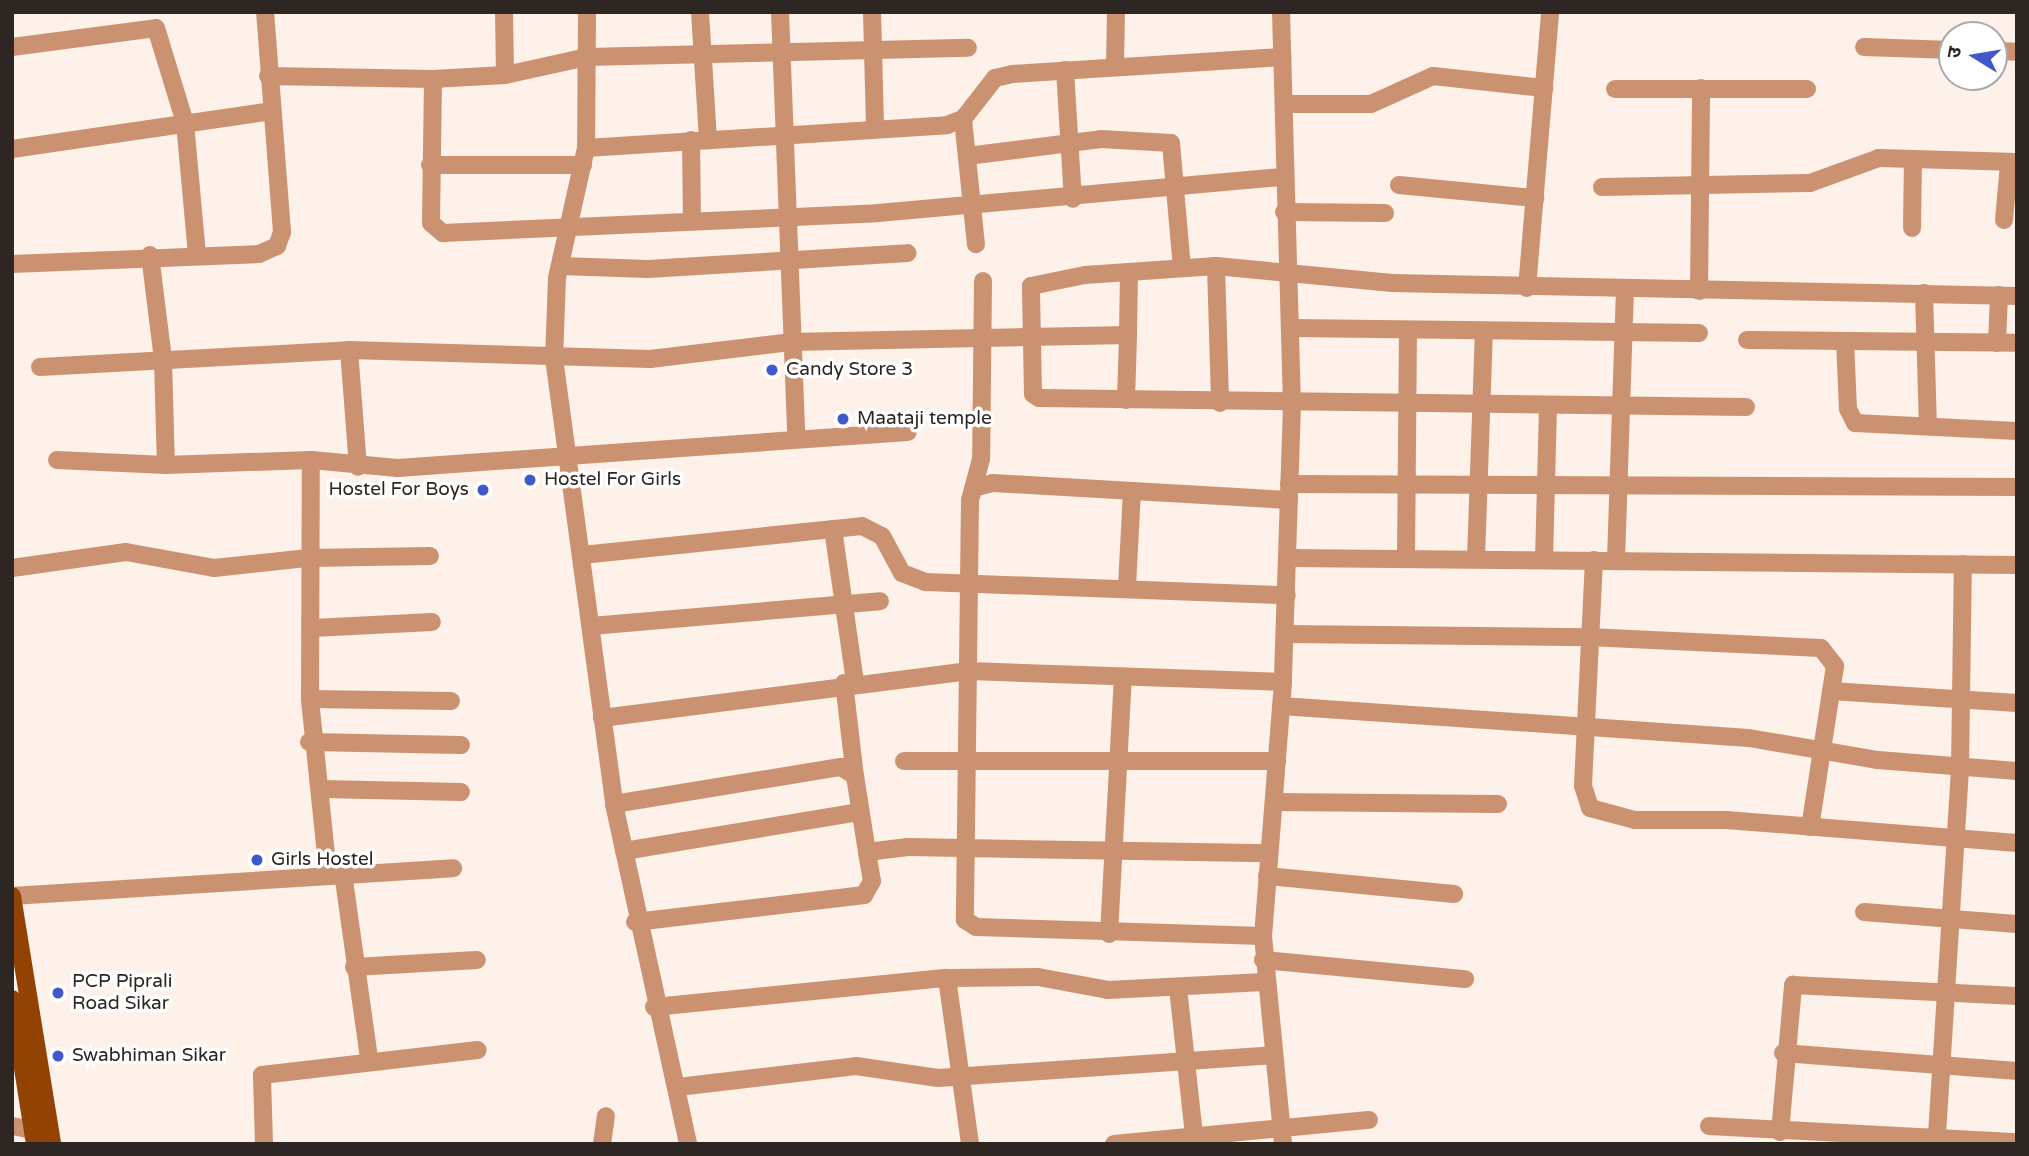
<!DOCTYPE html>
<html>
<head>
<meta charset="utf-8">
<style>
  body { margin:0 }
  #map { position:relative; width:2029px; height:1156px; overflow:hidden; background:#fdf1ea; font-family:"Varela Round","Noto Sans Devanagari",sans-serif }
  div>[style] { position:absolute }
  .street>* { height:18px; margin:-9px; padding:0 9px; transform-origin:9px; border-radius:9px; background:#cb9272 }
  .primary>* { height:18px; margin:-9px; padding:0 9px; transform-origin:9px; border-radius:9px; background:#924304 }
  .dots>* { width:19px; height:19px; translate:-50% -50%; box-sizing:border-box; border:4px solid #fff; border-radius:50% }
  span { translate:-50% -50%; white-space:nowrap; text-align:center; line-height:1.15; -webkit-text-stroke:7px #fff; paint-order:stroke }
  .poi-label { font-size:19px; color:#2d2622 }
  .left { translate:0 -50%; text-align:left }
  .right { translate:-100% -50%; text-align:right }
  .frame { position:absolute; inset:0; border:14px solid #2d2622; pointer-events:none }
  .north { position:absolute; left:1938px; top:21px; width:70px; height:70px; box-sizing:border-box; background:#fff; border:2px solid #aba8a7; border-radius:50%; rotate:281deg; font-size:19px; font-weight:700; line-height:28px; text-align:center; color:#2d2622 }
  .north::after { content:''; display:block; margin:auto; width:24px; height:32px; background:#4158cb; clip-path:polygon(50% 0,100% 100%,50% 72%,0 100%) }
</style>
</head>
<body>
<div id="map">
  <div class="street">
    <div style="left:504px;top:12px;width:63px;rotate:89.1deg"></div>
    <div style="left:587px;top:12px;width:136px;rotate:90.4deg"></div>
    <div style="left:586px;top:148px;width:133px;rotate:102.6deg"></div>
    <div style="left:557px;top:278px;width:80px;rotate:92.1deg"></div>
    <div style="left:554px;top:358px;width:450px;rotate:82.3deg"></div>
    <div style="left:614px;top:804px;width:348px;rotate:77.7deg"></div>
    <div style="left:700px;top:12px;width:127px;rotate:86.4deg"></div>
    <div style="left:780px;top:12px;width:424px;rotate:87.8deg"></div>
    <div style="left:872px;top:12px;width:114px;rotate:88.5deg"></div>
    <div style="left:1281px;top:12px;width:393px;rotate:88.4deg"></div>
    <div style="left:1292px;top:405px;width:277px;rotate:91.9deg"></div>
    <div style="left:1283px;top:682px;width:255px;rotate:94.5deg"></div>
    <div style="left:1263px;top:936px;width:209px;rotate:84.5deg"></div>
    <div style="left:12px;top:47px;width:145px;rotate:-7.5deg"></div>
    <div style="left:156px;top:28px;width:99px;rotate:73deg"></div>
    <div style="left:185px;top:123px;width:133px;rotate:84.8deg"></div>
    <div style="left:1864px;top:47px;width:88px;rotate:2deg"></div>
    <div style="left:1994px;top:51px;width:23px;rotate:2deg"></div>
    <div style="left:1115px;top:67px;width:55px;rotate:-89deg"></div>
    <div style="left:1065px;top:70px;width:129px;rotate:86.5deg"></div>
    <div style="left:268px;top:76px;width:165px;rotate:1deg"></div>
    <div style="left:433px;top:79px;width:72px;rotate:-3.2deg"></div>
    <div style="left:505px;top:75px;width:84px;rotate:-12.4deg"></div>
    <div style="left:587px;top:57px;width:381px;rotate:-1.4deg"></div>
    <div style="left:433px;top:79px;width:144px;rotate:90.8deg"></div>
    <div style="left:431px;top:223px;width:16px;rotate:40deg"></div>
    <div style="left:443px;top:233px;width:435px;rotate:-2.6deg"></div>
    <div style="left:878px;top:213px;width:408px;rotate:-5.1deg"></div>
    <div style="left:1615px;top:89px;width:192px"></div>
    <div style="left:1284px;top:104px;width:87px"></div>
    <div style="left:1371px;top:104px;width:68px;rotate:-24.3deg"></div>
    <div style="left:1433px;top:76px;width:112px;rotate:6.2deg"></div>
    <div style="left:963px;top:119px;width:126px;rotate:84.1deg"></div>
    <div style="left:691px;top:140px;width:80px;rotate:89.3deg"></div>
    <div style="left:586px;top:148px;width:362px;rotate:-3.6deg"></div>
    <div style="left:947px;top:125px;width:17px;rotate:-21deg"></div>
    <div style="left:963px;top:119px;width:52px;rotate:-52deg"></div>
    <div style="left:995px;top:78px;width:17px;rotate:-13deg"></div>
    <div style="left:1012px;top:74px;width:271px;rotate:-3.6deg"></div>
    <div style="left:12px;top:149px;width:262px;rotate:-8.3deg"></div>
    <div style="left:967px;top:156px;width:135px;rotate:-7.2deg"></div>
    <div style="left:1101px;top:139px;width:70px;rotate:3.3deg"></div>
    <div style="left:1171px;top:143px;width:125px;rotate:85deg"></div>
    <div style="left:430px;top:165px;width:153px"></div>
    <div style="left:1399px;top:185px;width:137px;rotate:5.5deg"></div>
    <div style="left:1602px;top:187px;width:208px;rotate:-1.1deg"></div>
    <div style="left:1810px;top:183px;width:73px;rotate:-19.9deg"></div>
    <div style="left:1879px;top:158px;width:138px;rotate:1.7deg"></div>
    <div style="left:1284px;top:212px;width:101px;rotate:0.6deg"></div>
    <div style="left:2004px;top:220px;width:56px;rotate:-84.9deg"></div>
    <div style="left:1912px;top:228px;width:68px;rotate:-89.2deg"></div>
    <div style="left:150px;top:255px;width:106px;rotate:82.9deg"></div>
    <div style="left:163px;top:360px;width:105px;rotate:88.4deg"></div>
    <div style="left:12px;top:264px;width:247px;rotate:-2.3deg"></div>
    <div style="left:259px;top:254px;width:20px;rotate:-24deg"></div>
    <div style="left:277px;top:246px;width:15px;rotate:-70deg"></div>
    <div style="left:282px;top:232px;width:221px;rotate:-94.4deg"></div>
    <div style="left:561px;top:266px;width:87px;rotate:2deg"></div>
    <div style="left:648px;top:269px;width:260px;rotate:-3.5deg"></div>
    <div style="left:1216px;top:266px;width:137px;rotate:88.3deg"></div>
    <div style="left:983px;top:281px;width:178px;rotate:90.6deg"></div>
    <div style="left:981px;top:459px;width:42px;rotate:105deg"></div>
    <div style="left:970px;top:500px;width:420px;rotate:90.7deg"></div>
    <div style="left:965px;top:920px;width:13px;rotate:32deg"></div>
    <div style="left:976px;top:927px;width:287px;rotate:1.8deg"></div>
    <div style="left:1527px;top:288px;width:277px;rotate:-85.2deg"></div>
    <div style="left:1699px;top:291px;width:203px;rotate:-89.4deg"></div>
    <div style="left:1924px;top:293px;width:133px;rotate:88.3deg"></div>
    <div style="left:1291px;top:328px;width:408px;rotate:0.7deg"></div>
    <div style="left:1747px;top:340px;width:270px;rotate:0.6deg"></div>
    <div style="left:1845px;top:341px;width:68px;rotate:87.5deg"></div>
    <div style="left:1848px;top:409px;width:16px;rotate:63deg"></div>
    <div style="left:1855px;top:423px;width:162px;rotate:2.8deg"></div>
    <div style="left:1997px;top:343px;width:48px;rotate:-87.6deg"></div>
    <div style="left:349px;top:350px;width:117px;rotate:85.6deg"></div>
    <div style="left:40px;top:367px;width:309px;rotate:-3.1deg"></div>
    <div style="left:349px;top:350px;width:301px;rotate:1.7deg"></div>
    <div style="left:650px;top:359px;width:141px;rotate:-6.9deg"></div>
    <div style="left:790px;top:342px;width:338px;rotate:-1.2deg"></div>
    <div style="left:1128px;top:335px;width:63px;rotate:-89.1deg"></div>
    <div style="left:1126px;top:400px;width:65px;rotate:-88.2deg"></div>
    <div style="left:1746px;top:407px;width:707px;rotate:-179.27deg"></div>
    <div style="left:1039px;top:398px;width:7px;rotate:-146deg"></div>
    <div style="left:1033px;top:394px;width:108px;rotate:-91.1deg"></div>
    <div style="left:1031px;top:286px;width:55px;rotate:-11.5deg"></div>
    <div style="left:1085px;top:275px;width:131px;rotate:-3.9deg"></div>
    <div style="left:1216px;top:266px;width:177px;rotate:5.5deg"></div>
    <div style="left:1392px;top:283px;width:625px;rotate:1.19deg"></div>
    <div style="left:57px;top:460px;width:109px;rotate:2.6deg"></div>
    <div style="left:166px;top:465px;width:145px;rotate:-2deg"></div>
    <div style="left:311px;top:460px;width:87px;rotate:5.3deg"></div>
    <div style="left:398px;top:468px;width:511px;rotate:-4.04deg"></div>
    <div style="left:1289px;top:484px;width:728px;rotate:0.24deg"></div>
    <div style="left:977px;top:487px;width:16px;rotate:-14deg"></div>
    <div style="left:993px;top:483px;width:296px;rotate:3.3deg"></div>
    <div style="left:833px;top:529px;width:155px;rotate:81.8deg"></div>
    <div style="left:582px;top:555px;width:281px;rotate:-5.9deg"></div>
    <div style="left:862px;top:526px;width:22px;rotate:27deg"></div>
    <div style="left:882px;top:536px;width:42px;rotate:61.6deg"></div>
    <div style="left:902px;top:573px;width:25px;rotate:21deg"></div>
    <div style="left:925px;top:582px;width:362px;rotate:2.1deg"></div>
    <div style="left:1288px;top:558px;width:729px;rotate:0.55deg"></div>
    <div style="left:1406px;top:558px;width:227px;rotate:-89.5deg"></div>
    <div style="left:1476px;top:558px;width:225px;rotate:-88deg"></div>
    <div style="left:1544px;top:560px;width:153px;rotate:-88.5deg"></div>
    <div style="left:1594px;top:560px;width:226px;rotate:92.8deg"></div>
    <div style="left:1583px;top:786px;width:23px;rotate:72deg"></div>
    <div style="left:1590px;top:808px;width:47px;rotate:14.9deg"></div>
    <div style="left:1635px;top:820px;width:91px"></div>
    <div style="left:1726px;top:820px;width:292px;rotate:4.5deg"></div>
    <div style="left:1616px;top:560px;width:269px;rotate:-88.1deg"></div>
    <div style="left:12px;top:568px;width:115px;rotate:-8deg"></div>
    <div style="left:126px;top:552px;width:89px;rotate:10.3deg"></div>
    <div style="left:214px;top:568px;width:95px;rotate:-6.1deg"></div>
    <div style="left:308px;top:558px;width:122px;rotate:-0.9deg"></div>
    <div style="left:1127px;top:586px;width:94px;rotate:-87deg"></div>
    <div style="left:591px;top:626px;width:290px;rotate:-4.9deg"></div>
    <div style="left:313px;top:628px;width:119px;rotate:-2.9deg"></div>
    <div style="left:1285px;top:634px;width:303px;rotate:0.6deg"></div>
    <div style="left:1588px;top:637px;width:233px;rotate:2.7deg"></div>
    <div style="left:1821px;top:648px;width:23px;rotate:52deg"></div>
    <div style="left:1835px;top:666px;width:163px;rotate:98.8deg"></div>
    <div style="left:844px;top:683px;width:94px;rotate:83.3deg"></div>
    <div style="left:1831px;top:691px;width:186px;rotate:3.7deg"></div>
    <div style="left:310px;top:699px;width:239px;rotate:-89.8deg"></div>
    <div style="left:1281px;top:706px;width:469px;rotate:3.9deg"></div>
    <div style="left:1749px;top:738px;width:131px;rotate:9.7deg"></div>
    <div style="left:1878px;top:760px;width:139px;rotate:4.5deg"></div>
    <div style="left:602px;top:718px;width:370px;rotate:-7.3deg"></div>
    <div style="left:969px;top:671px;width:314px;rotate:2deg"></div>
    <div style="left:309px;top:742px;width:152px;rotate:1.1deg"></div>
    <div style="left:904px;top:761px;width:373px"></div>
    <div style="left:322px;top:789px;width:139px;rotate:1.2deg"></div>
    <div style="left:1274px;top:802px;width:224px;rotate:0.5deg"></div>
    <div style="left:614px;top:804px;width:230px;rotate:-9.3deg"></div>
    <div style="left:841px;top:767px;width:17px;rotate:33deg"></div>
    <div style="left:855px;top:776px;width:77px;rotate:81deg"></div>
    <div style="left:624px;top:851px;width:239px;rotate:-9.4deg"></div>
    <div style="left:343px;top:873px;width:188px;rotate:82deg"></div>
    <div style="left:328px;top:874px;width:176px;rotate:-95.9deg"></div>
    <div style="left:310px;top:699px;width:141px;rotate:0.8deg"></div>
    <div style="left:1267px;top:876px;width:188px;rotate:5.5deg"></div>
    <div style="left:12px;top:896px;width:442px;rotate:-3.6deg"></div>
    <div style="left:1864px;top:912px;width:153px;rotate:4.5deg"></div>
    <div style="left:635px;top:922px;width:231px;rotate:-6.7deg"></div>
    <div style="left:864px;top:895px;width:16px;rotate:-60deg"></div>
    <div style="left:872px;top:881px;width:29px;rotate:-100deg"></div>
    <div style="left:867px;top:852px;width:41px;rotate:-7deg"></div>
    <div style="left:908px;top:847px;width:360px;rotate:1deg"></div>
    <div style="left:1109px;top:934px;width:258px;rotate:-86.9deg"></div>
    <div style="left:1263px;top:960px;width:203px;rotate:5.4deg"></div>
    <div style="left:354px;top:967px;width:123px;rotate:-3.3deg"></div>
    <div style="left:947px;top:978px;width:168px;rotate:82.1deg"></div>
    <div style="left:1178px;top:988px;width:157px;rotate:83.8deg"></div>
    <div style="left:654px;top:1007px;width:294px;rotate:-5.7deg"></div>
    <div style="left:947px;top:978px;width:91px;rotate:-0.6deg"></div>
    <div style="left:1038px;top:977px;width:71px;rotate:10.5deg"></div>
    <div style="left:1108px;top:990px;width:156px;rotate:-2.9deg"></div>
    <div style="left:1783px;top:1053px;width:235px;rotate:4.4deg"></div>
    <div style="left:678px;top:1087px;width:179px;rotate:-6.7deg"></div>
    <div style="left:856px;top:1066px;width:83px;rotate:8.3deg"></div>
    <div style="left:938px;top:1078px;width:336px;rotate:-3.9deg"></div>
    <div style="left:12px;top:1126px;width:21px;rotate:11deg"></div>
    <div style="left:1709px;top:1126px;width:308px;rotate:3deg"></div>
    <div style="left:1780px;top:1132px;width:148px;rotate:-84.9deg"></div>
    <div style="left:1793px;top:985px;width:224px;rotate:2.8deg"></div>
    <div style="left:1937px;top:1135px;width:367px;rotate:-86.4deg"></div>
    <div style="left:1960px;top:769px;width:205px;rotate:-89.2deg"></div>
    <div style="left:264px;top:1144px;width:69px;rotate:-91.7deg"></div>
    <div style="left:262px;top:1075px;width:217px;rotate:-6.6deg"></div>
    <div style="left:602px;top:1144px;width:28px;rotate:-82deg"></div>
    <div style="left:1114px;top:1144px;width:256px;rotate:-5.4deg"></div>
  </div>
  <div class="primary">
    <div style="left:12px;top:896px;width:251px;rotate:80.8deg"></div>
    <div style="left:12px;top:999px;width:147px;rotate:81deg"></div>
  </div>
  <div class="dots">
    <div style="left:772px;top:370px;background:#4158cb"></div>
    <div style="left:843px;top:419px;background:#4158cb"></div>
    <div style="left:530px;top:480px;background:#4158cb"></div>
    <div style="left:483px;top:490px;background:#4158cb"></div>
    <div style="left:257px;top:860px;background:#4158cb"></div>
    <div style="left:58px;top:993px;background:#4158cb"></div>
    <div style="left:58px;top:1056px;background:#4158cb"></div>
  </div>
  <div class="poi-label">
    <span class="left" style="left:786px;top:370px">Candy Store 3</span>
    <span class="left" style="left:857px;top:419px">Maataji temple</span>
    <span class="left" style="left:544px;top:480px">Hostel For Girls</span>
    <span class="right" style="left:469px;top:490px">Hostel For Boys</span>
    <span class="left" style="left:271px;top:860px">Girls Hostel</span>
    <span class="left" style="left:72px;top:993px">PCP Piprali<br>Road Sikar</span>
    <span class="left" style="left:72px;top:1056px">Swabhiman Sikar</span>
  </div>
  <div class="frame"></div>
  <div class="north">उ</div>
</div>
</body>
</html>
